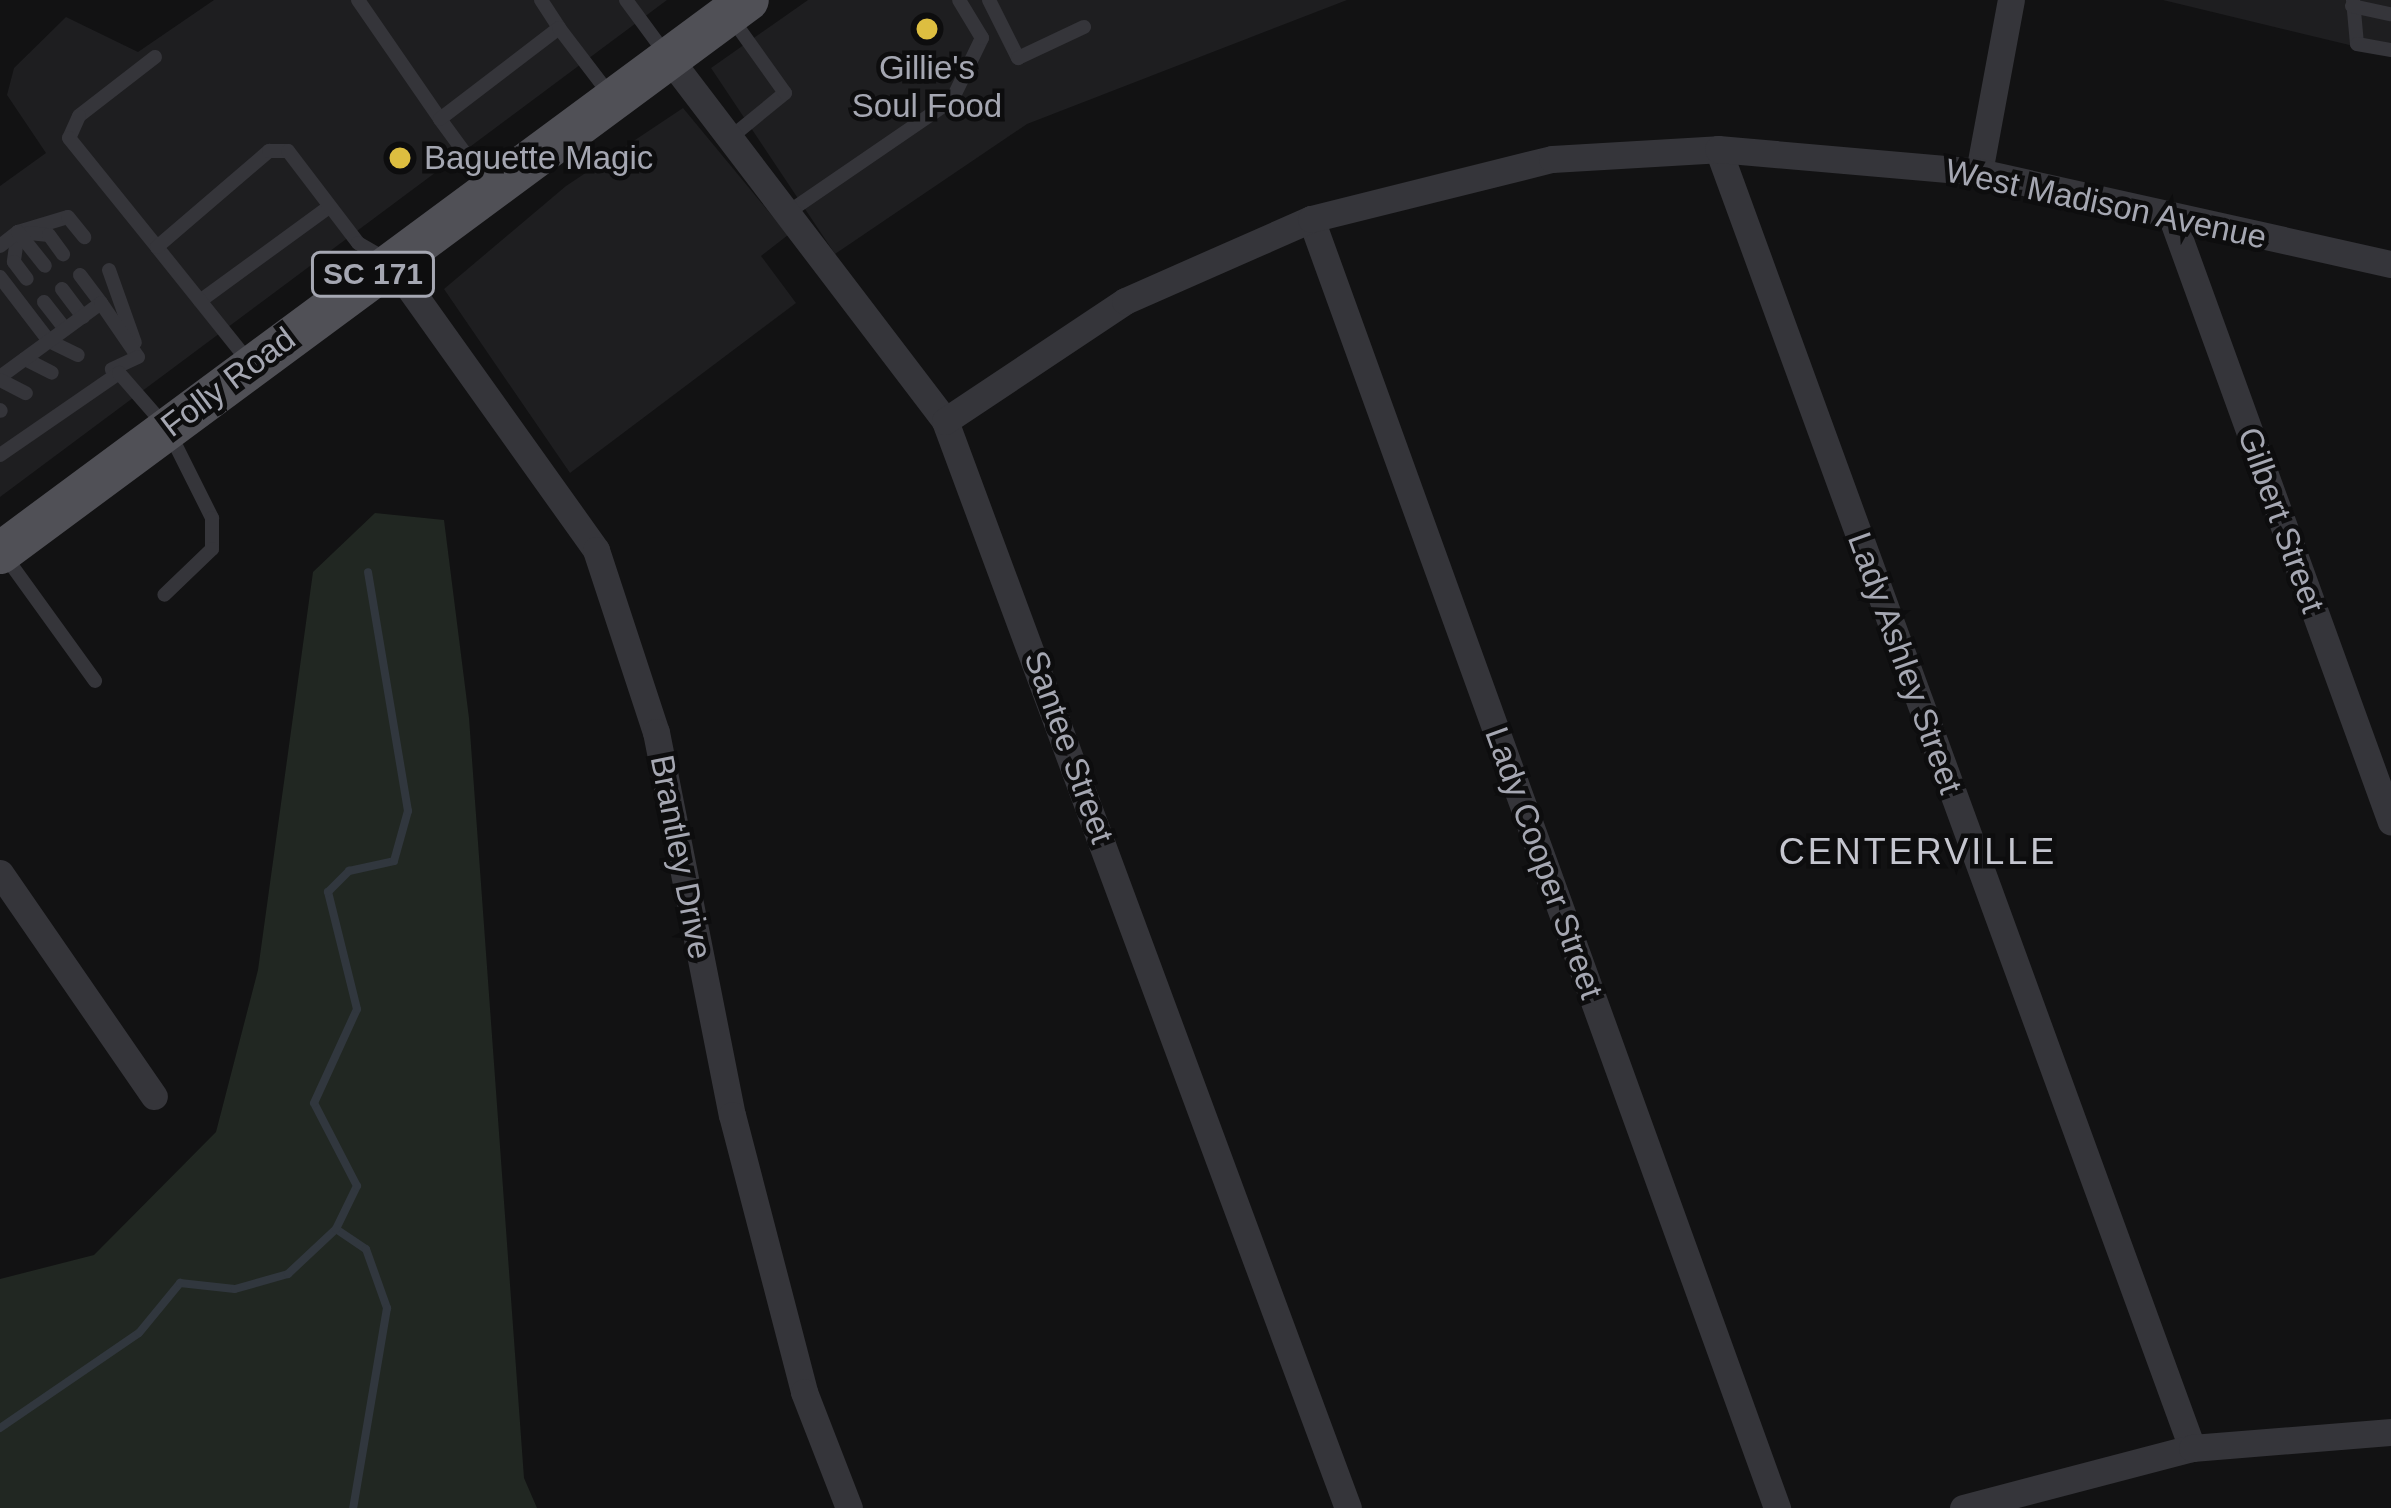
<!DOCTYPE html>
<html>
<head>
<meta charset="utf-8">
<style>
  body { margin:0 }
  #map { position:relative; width:2391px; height:1508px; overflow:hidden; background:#121213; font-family:Arial,sans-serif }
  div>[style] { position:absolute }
  .built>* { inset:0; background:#1e1e20 }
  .green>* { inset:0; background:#212722 }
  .stream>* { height:8px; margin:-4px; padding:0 4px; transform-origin:4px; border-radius:4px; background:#31373e }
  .lane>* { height:14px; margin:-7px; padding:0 7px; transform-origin:7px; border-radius:7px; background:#35353a }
  .street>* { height:27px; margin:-13.5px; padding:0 13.5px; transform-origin:13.5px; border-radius:13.5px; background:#35353a }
  .primary>* { height:42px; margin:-21px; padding:0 21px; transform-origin:21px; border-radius:21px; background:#505056 }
  .dots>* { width:33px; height:33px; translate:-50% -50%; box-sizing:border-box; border:6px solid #0d0d0e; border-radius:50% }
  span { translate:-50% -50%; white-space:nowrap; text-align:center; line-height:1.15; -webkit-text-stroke:9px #0d0d0e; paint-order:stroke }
  .shield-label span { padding:3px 9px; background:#0d0d0e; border:3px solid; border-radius:9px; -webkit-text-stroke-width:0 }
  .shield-label { font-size:30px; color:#a5a7b2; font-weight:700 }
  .poi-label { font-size:33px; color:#a5a7b2 }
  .left { translate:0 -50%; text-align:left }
  .street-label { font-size:33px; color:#a5a7b2 }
  .neighbourhood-label { font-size:36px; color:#c5c6cf; letter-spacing:3px }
</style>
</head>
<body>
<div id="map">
  <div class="built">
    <div style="clip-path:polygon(214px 0,667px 0,0 497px,0 186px,46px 153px,7px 95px,14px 68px,66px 17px,138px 52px)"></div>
    <div style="clip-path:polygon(808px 0,1347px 0,1027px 124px,835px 254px,711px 68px)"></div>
    <div style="clip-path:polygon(2163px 0,2391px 0,2391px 55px)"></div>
    <div style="clip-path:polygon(683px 108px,788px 235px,761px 256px,796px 303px,570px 473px,444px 289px,566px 186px)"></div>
  </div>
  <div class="green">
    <div style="clip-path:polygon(375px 513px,444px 520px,469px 718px,524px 1478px,537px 1508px,0 1508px,0 1279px,94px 1255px,216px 1132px,258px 970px,313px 572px)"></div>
  </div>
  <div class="stream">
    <div style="left:336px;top:1229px;width:36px;rotate:34deg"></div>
    <div style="left:366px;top:1249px;width:63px;rotate:70.4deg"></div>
    <div style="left:387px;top:1308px;width:203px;rotate:99.6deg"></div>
    <div style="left:0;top:1428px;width:168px;rotate:-34.4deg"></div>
    <div style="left:139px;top:1333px;width:65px;rotate:-50.6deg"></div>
    <div style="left:180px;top:1283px;width:55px;rotate:6.2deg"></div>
    <div style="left:235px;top:1289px;width:55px;rotate:-15.8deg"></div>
    <div style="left:288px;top:1274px;width:66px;rotate:-43.2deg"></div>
    <div style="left:336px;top:1229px;width:48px;rotate:-64deg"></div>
    <div style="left:357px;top:1186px;width:93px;rotate:-117.4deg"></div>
    <div style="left:314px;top:1103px;width:103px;rotate:-65.4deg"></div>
    <div style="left:357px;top:1009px;width:121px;rotate:-103.9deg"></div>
    <div style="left:328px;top:892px;width:30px;rotate:-45deg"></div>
    <div style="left:349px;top:871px;width:46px;rotate:-12.5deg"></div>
    <div style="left:394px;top:861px;width:52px;rotate:-74.4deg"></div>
    <div style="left:408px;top:811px;width:242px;rotate:-99.5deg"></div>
  </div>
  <div class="lane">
    <div style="left:358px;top:0;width:145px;rotate:55.4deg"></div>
    <div style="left:541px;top:0;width:33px;rotate:57deg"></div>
    <div style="left:626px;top:0;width:66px;rotate:53.7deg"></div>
    <div style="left:989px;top:0;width:65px;rotate:63.4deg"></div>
    <div style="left:1018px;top:58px;width:73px;rotate:-25.2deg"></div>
    <div style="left:2353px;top:0;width:44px;rotate:84.8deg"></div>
    <div style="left:2357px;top:44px;width:35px;rotate:10deg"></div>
    <div style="left:2352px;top:6px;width:40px;rotate:12deg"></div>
    <div style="left:155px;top:57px;width:96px;rotate:142.2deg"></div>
    <div style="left:79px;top:116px;width:24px;rotate:114deg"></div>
    <div style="left:69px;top:138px;width:140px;rotate:51.1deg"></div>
    <div style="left:730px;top:138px;width:71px;rotate:-39.3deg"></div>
    <div style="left:785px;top:93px;width:90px;rotate:-125.5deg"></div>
    <div style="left:489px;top:186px;width:83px;rotate:-126.2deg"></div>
    <div style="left:440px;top:119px;width:150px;rotate:-37.4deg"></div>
    <div style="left:559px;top:28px;width:84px;rotate:52.7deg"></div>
    <div style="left:787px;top:213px;width:200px;rotate:-34.4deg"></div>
    <div style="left:952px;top:100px;width:69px;rotate:-64.2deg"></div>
    <div style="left:982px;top:38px;width:44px;rotate:-121.2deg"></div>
    <div style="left:18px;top:232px;width:52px;rotate:-16.7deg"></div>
    <div style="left:68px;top:217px;width:26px;rotate:51deg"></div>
    <div style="left:18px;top:232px;width:30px;rotate:98deg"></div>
    <div style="left:14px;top:262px;width:21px;rotate:53deg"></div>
    <div style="left:29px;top:233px;width:20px;rotate:6deg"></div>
    <div style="left:49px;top:235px;width:24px;rotate:54deg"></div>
    <div style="left:0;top:246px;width:23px;rotate:-38deg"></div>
    <div style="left:18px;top:232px;width:43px;rotate:51.5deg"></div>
    <div style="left:109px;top:270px;width:77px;rotate:70.4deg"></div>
    <div style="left:80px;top:275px;width:35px;rotate:53deg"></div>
    <div style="left:0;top:277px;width:81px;rotate:52.6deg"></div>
    <div style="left:49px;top:341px;width:32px;rotate:26deg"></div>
    <div style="left:62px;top:289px;width:35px;rotate:53deg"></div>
    <div style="left:200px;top:301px;width:160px;rotate:-36.1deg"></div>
    <div style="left:44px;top:302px;width:34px;rotate:52deg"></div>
    <div style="left:25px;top:359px;width:30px;rotate:27deg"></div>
    <div style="left:249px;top:362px;width:147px;rotate:-128.7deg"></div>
    <div style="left:157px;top:247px;width:148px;rotate:-40.6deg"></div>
    <div style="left:269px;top:151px;width:19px"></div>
    <div style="left:288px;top:151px;width:116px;rotate:52.7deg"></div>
    <div style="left:358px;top:243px;width:32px;rotate:30deg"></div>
    <div style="left:0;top:377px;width:125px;rotate:-36.2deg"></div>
    <div style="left:101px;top:303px;width:65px;rotate:55.6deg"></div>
    <div style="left:138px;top:357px;width:29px;rotate:155deg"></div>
    <div style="left:0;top:380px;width:29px;rotate:27deg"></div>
    <div style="left:0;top:410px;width:1px;rotate:45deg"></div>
    <div style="left:0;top:455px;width:145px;rotate:-34.6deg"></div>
    <div style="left:119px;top:373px;width:73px;rotate:48.9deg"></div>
    <div style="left:167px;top:428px;width:101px;rotate:63.4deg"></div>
    <div style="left:212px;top:518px;width:31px;rotate:90deg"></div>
    <div style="left:212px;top:549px;width:66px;rotate:136.2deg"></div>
    <div style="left:5px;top:556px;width:154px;rotate:54.2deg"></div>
  </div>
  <div class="street">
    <div style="left:665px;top:53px;width:462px;rotate:52.7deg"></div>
    <div style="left:945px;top:421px;width:1159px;rotate:69.66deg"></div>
    <div style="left:1718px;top:149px;width:1383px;rotate:69.95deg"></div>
    <div style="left:1979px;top:172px;width:175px;rotate:-79.5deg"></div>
    <div style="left:2172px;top:218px;width:642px;rotate:70.07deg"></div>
    <div style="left:1311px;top:219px;width:1371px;rotate:70.12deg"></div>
    <div style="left:390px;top:261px;width:355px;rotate:54.5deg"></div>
    <div style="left:596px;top:550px;width:192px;rotate:71.8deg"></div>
    <div style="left:656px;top:732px;width:390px;rotate:78.8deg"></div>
    <div style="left:732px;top:1115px;width:286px;rotate:75.4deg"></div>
    <div style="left:804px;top:1392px;width:124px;rotate:68.8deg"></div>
    <div style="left:945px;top:421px;width:216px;rotate:-33.7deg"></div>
    <div style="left:1125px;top:301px;width:203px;rotate:-23.8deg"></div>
    <div style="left:1311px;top:219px;width:248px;rotate:-14deg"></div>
    <div style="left:1552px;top:159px;width:166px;rotate:-3.4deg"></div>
    <div style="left:1718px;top:149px;width:262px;rotate:5deg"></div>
    <div style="left:1979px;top:172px;width:422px;rotate:12.6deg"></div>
    <div style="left:0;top:873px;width:271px;rotate:55.4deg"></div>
    <div style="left:1963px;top:1508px;width:237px;rotate:-14.7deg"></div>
    <div style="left:2192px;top:1448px;width:200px;rotate:-4.6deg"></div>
  </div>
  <div class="primary">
    <div style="left:0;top:553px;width:930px;rotate:-36.48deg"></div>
  </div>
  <div class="dots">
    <div style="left:927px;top:29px;background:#ddbe40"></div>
    <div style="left:400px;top:158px;background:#ddbe40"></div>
  </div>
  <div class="shield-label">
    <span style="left:373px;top:274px">SC 171</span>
  </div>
  <div class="poi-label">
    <span style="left:927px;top:87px">Gillie's<br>Soul Food</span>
    <span class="left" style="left:424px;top:158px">Baguette Magic</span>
  </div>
  <div class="street-label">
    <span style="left:2106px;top:204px;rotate:12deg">West Madison Avenue</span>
    <span style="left:228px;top:382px;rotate:-37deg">Folly Road</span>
    <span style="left:2281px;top:520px;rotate:70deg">Gilbert Street</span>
    <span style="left:1905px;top:663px;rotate:70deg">Lady Ashley Street</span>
    <span style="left:1069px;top:747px;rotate:70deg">Santee Street</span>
    <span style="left:681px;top:857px;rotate:79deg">Brantley Drive</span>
    <span style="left:1544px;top:863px;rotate:70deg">Lady Cooper Street</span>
  </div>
  <div class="neighbourhood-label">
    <span style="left:1918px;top:852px">CENTERVILLE</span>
  </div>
</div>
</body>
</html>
